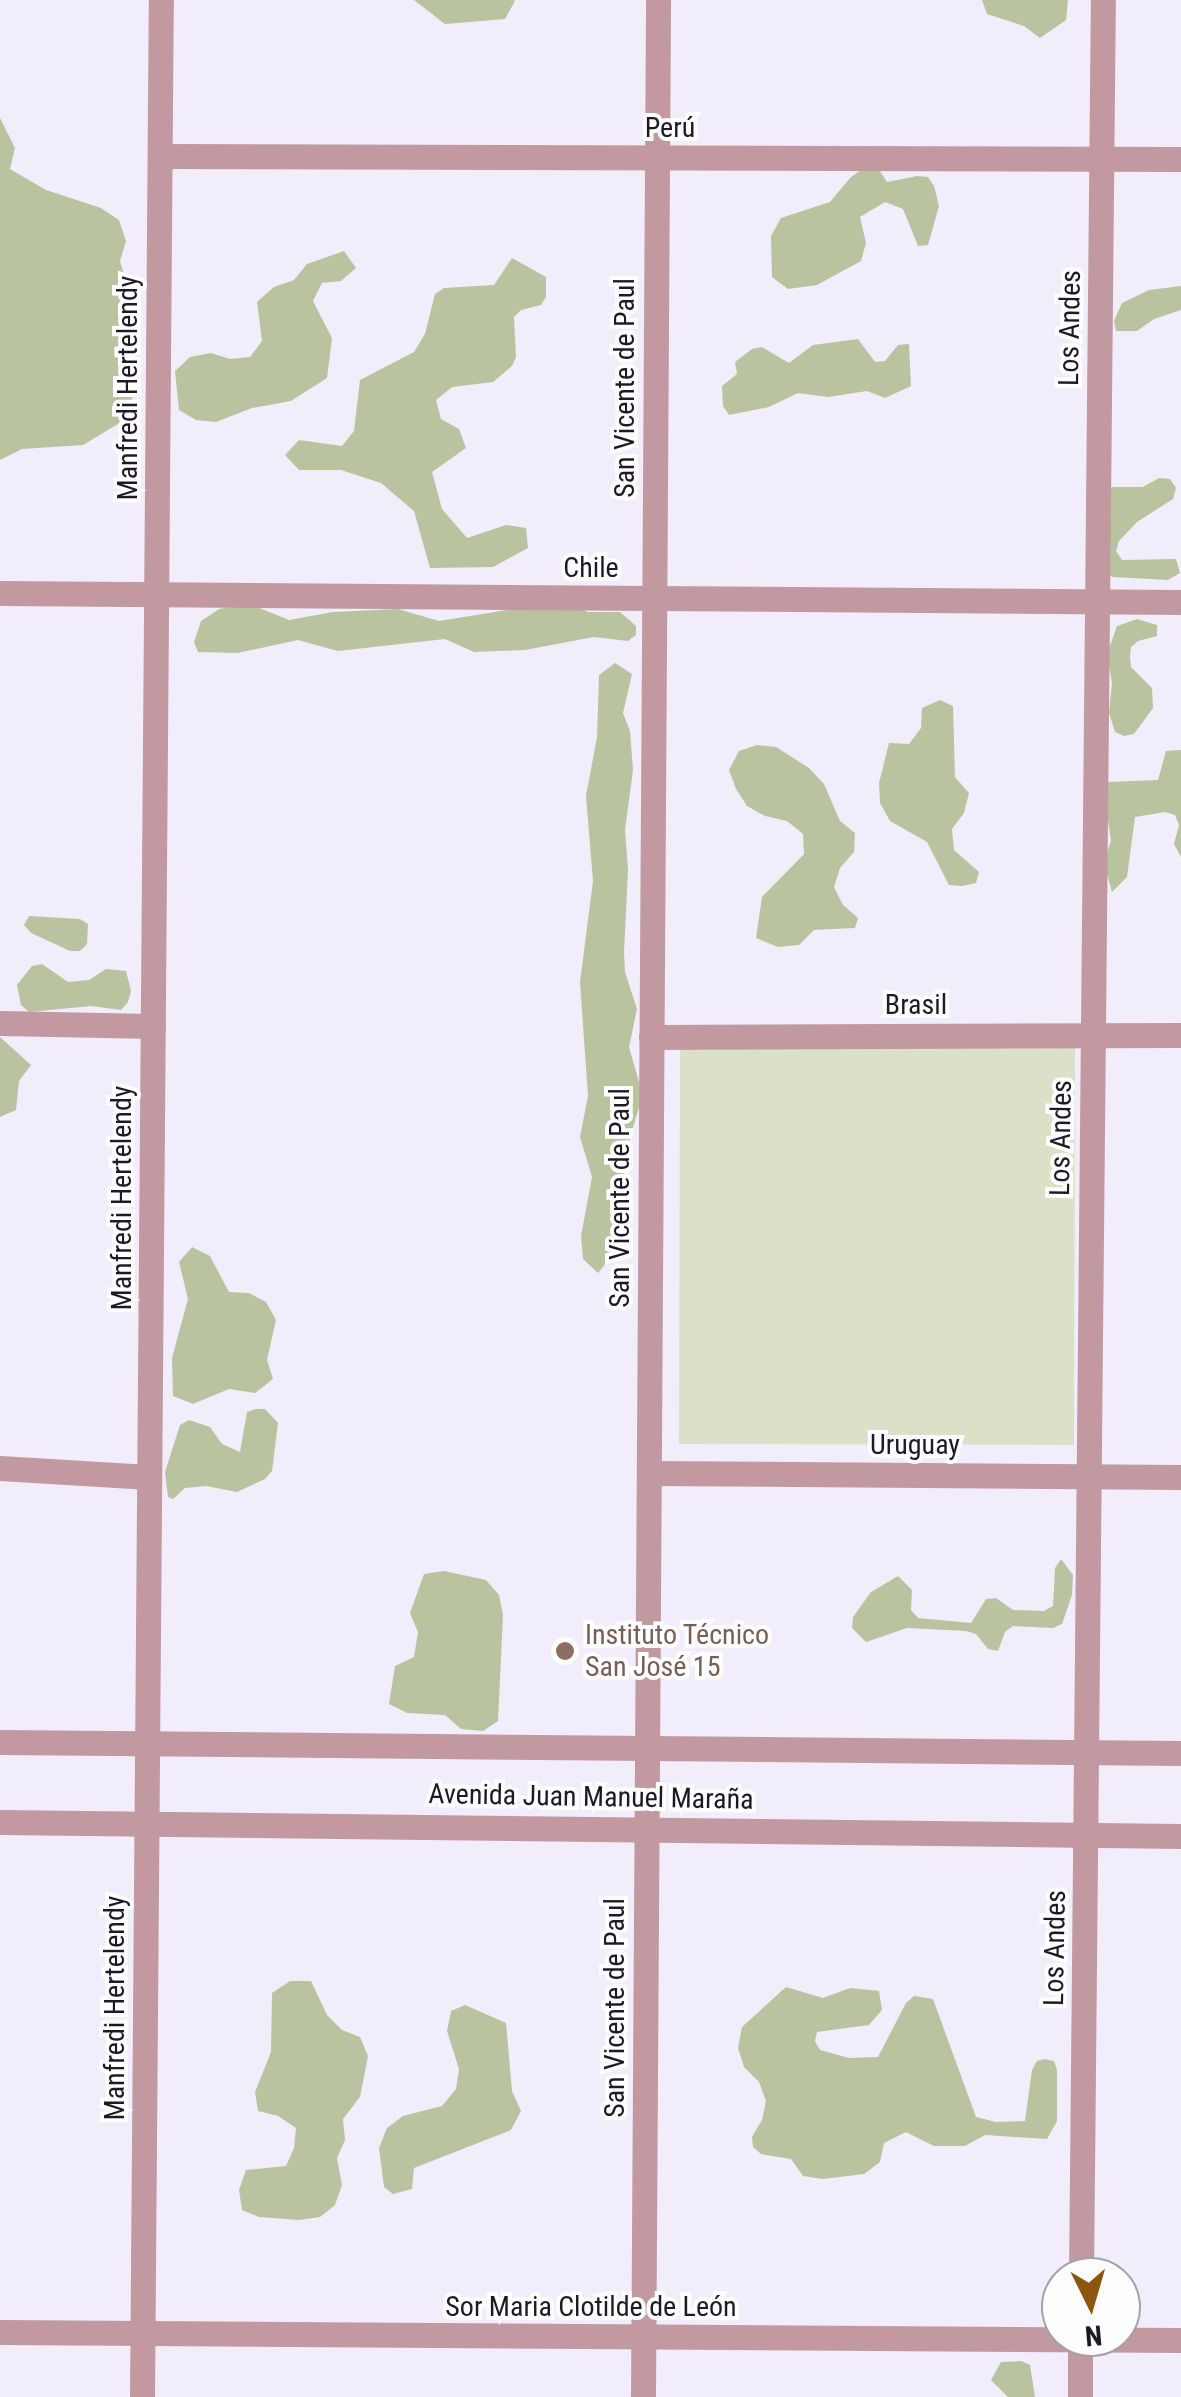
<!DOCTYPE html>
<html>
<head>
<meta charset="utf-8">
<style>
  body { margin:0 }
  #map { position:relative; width:1181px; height:2397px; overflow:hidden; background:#f2edfb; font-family:"Roboto Condensed",sans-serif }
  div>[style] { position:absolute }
  .green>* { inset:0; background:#dae1c8 }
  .forest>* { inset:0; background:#b9c39f }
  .minor>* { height:25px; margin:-12.5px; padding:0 12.5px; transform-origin:12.5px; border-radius:12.5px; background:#c299a0 }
  .dots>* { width:28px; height:28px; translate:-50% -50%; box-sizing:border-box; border:5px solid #fdfdfd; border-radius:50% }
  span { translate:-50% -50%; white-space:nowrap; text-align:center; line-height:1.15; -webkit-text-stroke:8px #fdfdfd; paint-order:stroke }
  .street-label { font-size:28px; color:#1e1925 }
  .education-label { font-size:28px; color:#785e54 }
  .left { translate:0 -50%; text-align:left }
  .north { position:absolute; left:1041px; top:2257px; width:100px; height:100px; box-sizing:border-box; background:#fdfdfd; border:2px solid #a4a2a7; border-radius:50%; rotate:175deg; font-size:28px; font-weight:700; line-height:40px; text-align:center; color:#1e1925 }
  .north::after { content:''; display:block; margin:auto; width:35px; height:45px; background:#8e5510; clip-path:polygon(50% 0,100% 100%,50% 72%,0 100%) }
</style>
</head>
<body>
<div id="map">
  <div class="green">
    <div style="clip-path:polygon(680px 1043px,1075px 1044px,1074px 1445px,679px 1444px)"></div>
  </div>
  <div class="forest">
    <div style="clip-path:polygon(414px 0,513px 0,515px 1px,505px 19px,445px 24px)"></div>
    <div style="clip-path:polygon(982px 0,1068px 0,1066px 20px,1040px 38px,1024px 26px,987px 14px)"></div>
    <div style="clip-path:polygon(0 118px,15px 148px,10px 169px,46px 190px,101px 208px,119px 220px,126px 241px,120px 261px,137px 321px,139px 363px,131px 405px,118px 424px,83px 445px,22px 449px,0 460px)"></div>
    <div style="clip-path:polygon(876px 165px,887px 182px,917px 176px,928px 177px,934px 186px,939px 206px,928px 245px,918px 246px,903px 209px,885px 202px,860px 217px,866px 243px,861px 261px,817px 285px,788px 289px,772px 277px,771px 236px,781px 218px,830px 202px,850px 178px,866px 166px)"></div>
    <div style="clip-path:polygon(344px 251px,356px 268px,341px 281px,322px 283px,313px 301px,332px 338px,327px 378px,291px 401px,252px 408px,216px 422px,196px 420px,179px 410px,175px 371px,190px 357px,211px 353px,230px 359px,250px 357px,262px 341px,257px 302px,274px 287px,294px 280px,307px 264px)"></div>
    <div style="clip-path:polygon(512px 258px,546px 277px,546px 297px,541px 305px,521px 310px,514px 317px,516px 357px,512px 366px,493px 382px,452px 387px,436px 400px,441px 419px,459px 429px,466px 448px,432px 472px,442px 509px,467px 538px,506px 525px,526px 528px,528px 548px,493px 567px,430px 568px,414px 511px,381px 483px,341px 470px,299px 470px,285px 455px,299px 440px,342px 446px,354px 431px,360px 380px,414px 352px,425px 334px,435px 294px,444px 288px,494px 285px)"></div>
    <div style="clip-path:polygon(1181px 286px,1181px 310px,1154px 319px,1137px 331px,1116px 331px,1114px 321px,1122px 303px,1149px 290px)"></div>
    <div style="clip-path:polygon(858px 339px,875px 362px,885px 361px,898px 345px,909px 344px,911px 386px,885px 398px,867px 391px,828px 397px,798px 393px,769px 407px,729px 415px,723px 406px,722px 386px,737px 374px,735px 362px,752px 349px,762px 347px,789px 363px,813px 345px)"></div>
    <div style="clip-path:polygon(1159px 478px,1170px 479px,1176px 488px,1173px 499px,1137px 522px,1119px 541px,1116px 551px,1122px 560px,1176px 559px,1180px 573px,1168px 580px,1112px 577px,1104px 568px,1107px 495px,1112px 487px,1143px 487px)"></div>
    <div style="clip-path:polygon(250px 604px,289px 620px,333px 612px,398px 609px,439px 621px,545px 604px,577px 605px,587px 612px,620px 612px,636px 626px,636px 635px,628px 641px,594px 637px,525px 650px,474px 652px,445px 639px,338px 651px,298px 640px,237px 653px,198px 652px,194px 642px,201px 621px,219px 609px)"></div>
    <div style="clip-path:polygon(1137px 619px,1157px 625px,1157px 636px,1138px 641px,1131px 647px,1130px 657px,1131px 667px,1152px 688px,1153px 708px,1134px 734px,1124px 736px,1115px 732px,1109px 713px,1112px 683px,1107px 654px,1117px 626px)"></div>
    <div style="clip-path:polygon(615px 663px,632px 674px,623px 713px,630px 731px,633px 770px,625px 830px,628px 870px,624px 952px,625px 972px,637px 1009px,629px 1047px,640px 1085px,640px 1104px,623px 1161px,626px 1219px,611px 1257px,598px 1273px,583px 1259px,581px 1236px,592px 1177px,580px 1137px,588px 1096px,580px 982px,593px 881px,586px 796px,597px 737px,599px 675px)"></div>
    <div style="clip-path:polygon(940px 700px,953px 706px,955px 777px,969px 793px,964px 813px,952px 829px,954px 850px,979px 872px,976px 883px,962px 886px,949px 885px,927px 842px,890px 821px,880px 803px,879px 783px,889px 743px,909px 744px,921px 728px,922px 708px)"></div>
    <div style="clip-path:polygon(757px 745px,776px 747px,809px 768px,824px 784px,840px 821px,855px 833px,854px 852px,840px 868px,834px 887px,843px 905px,858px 918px,855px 928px,814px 930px,799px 945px,778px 947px,756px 938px,762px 897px,804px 854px,803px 834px,787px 821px,765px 816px,747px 806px,736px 789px,729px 770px,739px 751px)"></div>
    <div style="clip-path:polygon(1181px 750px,1181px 857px,1174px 844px,1179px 825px,1175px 815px,1165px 812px,1135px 817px,1127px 877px,1112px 892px,1104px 863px,1111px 841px,1105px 800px,1108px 782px,1158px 780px,1166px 751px)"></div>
    <div style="clip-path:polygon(29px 916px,80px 919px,88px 924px,87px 944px,80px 951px,70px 951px,31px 933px,24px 925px)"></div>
    <div style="clip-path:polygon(42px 964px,68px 982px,89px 980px,106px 969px,126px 971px,131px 991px,128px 1002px,121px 1010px,91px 1006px,29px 1012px,21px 1005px,17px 985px,32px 966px)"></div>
    <div style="clip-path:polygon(0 1037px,31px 1065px,19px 1081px,16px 1110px,0 1117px)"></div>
    <div style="clip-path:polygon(192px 1247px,210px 1256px,229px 1292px,249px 1293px,266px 1302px,276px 1320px,267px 1360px,273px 1379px,255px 1393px,229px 1389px,193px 1404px,173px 1396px,172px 1358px,188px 1299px,179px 1262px)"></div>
    <div style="clip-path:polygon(256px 1409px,265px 1409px,278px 1423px,272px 1471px,265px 1479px,237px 1492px,206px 1486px,185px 1488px,173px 1499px,168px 1497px,165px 1472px,180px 1425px,189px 1420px,210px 1427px,222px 1444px,240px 1452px,247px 1412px)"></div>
    <div style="clip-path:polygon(1061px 1559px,1073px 1575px,1072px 1595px,1062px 1624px,1053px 1628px,1013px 1626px,1005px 1632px,998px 1651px,988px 1649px,976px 1634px,966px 1631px,907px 1628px,866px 1642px,852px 1628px,853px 1617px,871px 1592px,898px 1576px,912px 1590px,911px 1610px,918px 1618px,971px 1623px,986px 1599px,996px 1598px,1013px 1610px,1044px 1611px,1053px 1606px,1055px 1568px)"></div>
    <div style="clip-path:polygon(444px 1571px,486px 1580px,499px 1595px,503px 1615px,498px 1721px,483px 1731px,461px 1729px,445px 1715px,407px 1713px,389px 1704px,395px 1666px,414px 1657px,418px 1632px,410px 1613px,424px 1574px)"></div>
    <div style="clip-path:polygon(290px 1981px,311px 1981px,327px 2015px,342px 2030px,360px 2037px,368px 2056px,360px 2097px,343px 2119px,345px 2140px,337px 2158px,342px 2185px,335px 2205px,320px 2217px,299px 2220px,259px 2217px,242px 2210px,239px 2190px,246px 2170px,286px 2166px,294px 2148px,296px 2128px,278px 2116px,258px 2111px,255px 2092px,271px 2052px,272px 1993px)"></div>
    <div style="clip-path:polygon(786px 1987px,823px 1998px,850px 1988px,879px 1991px,882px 2010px,869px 2025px,817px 2032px,815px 2041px,820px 2050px,849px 2058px,878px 2057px,906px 2003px,914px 1996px,933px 1999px,976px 2117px,996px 2122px,1025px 2121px,1032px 2070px,1037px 2061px,1045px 2059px,1054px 2061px,1057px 2070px,1057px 2121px,1047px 2139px,985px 2135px,965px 2146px,934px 2146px,906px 2132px,884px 2143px,880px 2162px,864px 2174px,823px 2179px,803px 2176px,791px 2159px,761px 2154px,753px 2147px,752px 2137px,762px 2120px,766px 2101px,759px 2082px,744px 2067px,738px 2048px,742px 2027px)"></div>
    <div style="clip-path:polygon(465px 2005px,506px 2023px,512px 2091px,521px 2111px,511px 2130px,414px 2168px,412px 2189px,393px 2194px,384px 2187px,379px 2148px,387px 2128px,403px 2116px,442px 2106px,456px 2089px,459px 2069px,447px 2031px,451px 2011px)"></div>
    <div style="clip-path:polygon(1021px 2361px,1030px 2365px,1035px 2397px,1008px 2397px,991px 2380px,1001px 2362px)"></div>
  </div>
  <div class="minor">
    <div style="left:160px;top:156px;width:1021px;rotate:0.17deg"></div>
    <div style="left:0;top:593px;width:1181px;rotate:0.44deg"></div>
    <div style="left:0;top:1023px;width:153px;rotate:1.1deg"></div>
    <div style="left:651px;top:1037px;width:530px;rotate:-0.22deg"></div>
    <div style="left:0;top:1468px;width:149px;rotate:3.5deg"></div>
    <div style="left:649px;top:1473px;width:532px;rotate:0.43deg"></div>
    <div style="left:0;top:1742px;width:1181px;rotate:0.53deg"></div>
    <div style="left:0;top:1822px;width:1181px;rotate:0.68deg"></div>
    <div style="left:1081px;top:2277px;width:2277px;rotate:-89.45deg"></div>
    <div style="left:0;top:2332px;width:1181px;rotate:0.39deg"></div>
    <div style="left:142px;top:2397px;width:2397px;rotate:-89.55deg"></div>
    <div style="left:643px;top:2397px;width:2397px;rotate:-89.64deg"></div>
    <div style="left:1080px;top:2397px;width:60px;rotate:-90deg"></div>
  </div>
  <div class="dots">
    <div style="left:565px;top:1651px;background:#8d6e63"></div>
  </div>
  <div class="street-label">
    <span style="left:670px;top:128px">Perú</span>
    <span style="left:1070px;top:328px;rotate:-89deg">Los Andes</span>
    <span style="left:128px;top:388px;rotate:-90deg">Manfredi Hertelendy</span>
    <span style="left:625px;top:388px;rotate:-90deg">San Vicente de Paul</span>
    <span style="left:591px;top:568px">Chile</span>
    <span style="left:916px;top:1005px">Brasil</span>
    <span style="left:1061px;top:1138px;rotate:-89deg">Los Andes</span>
    <span style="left:122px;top:1198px;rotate:-90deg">Manfredi Hertelendy</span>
    <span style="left:620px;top:1198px;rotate:-90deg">San Vicente de Paul</span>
    <span style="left:915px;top:1445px">Uruguay</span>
    <span style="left:591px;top:1797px;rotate:1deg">Avenida Juan Manuel Maraña</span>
    <span style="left:1055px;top:1948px;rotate:-89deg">Los Andes</span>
    <span style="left:115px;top:2008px;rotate:-90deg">Manfredi Hertelendy</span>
    <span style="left:615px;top:2008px;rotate:-90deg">San Vicente de Paul</span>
    <span style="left:591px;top:2307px">Sor Maria Clotilde de León</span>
  </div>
  <div class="education-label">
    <span class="left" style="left:585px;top:1651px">Instituto Técnico<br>San José 15</span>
  </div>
  <div class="north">N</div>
</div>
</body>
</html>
